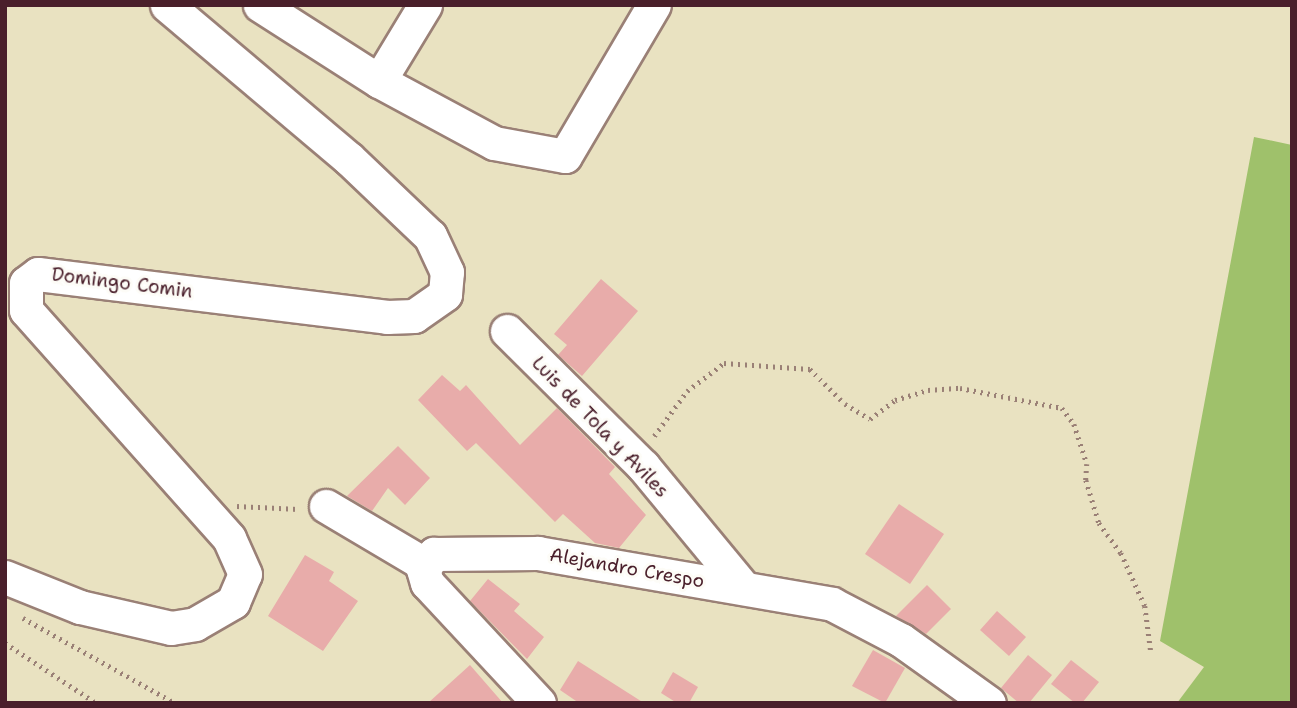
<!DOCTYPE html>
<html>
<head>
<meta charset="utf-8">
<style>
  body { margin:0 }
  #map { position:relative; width:1297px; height:708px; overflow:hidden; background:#e9e2c1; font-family:"Shantell Sans",sans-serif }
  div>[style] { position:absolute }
  .green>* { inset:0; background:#9fc16b }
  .building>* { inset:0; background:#e8acaa }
  .path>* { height:4.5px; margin-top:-2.25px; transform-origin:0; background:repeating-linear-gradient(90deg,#9a8076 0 2px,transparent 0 7px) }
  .roads { filter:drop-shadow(2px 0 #9a8076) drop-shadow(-2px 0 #9a8076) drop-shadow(0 2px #9a8076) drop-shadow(0 -2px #9a8076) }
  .minor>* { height:33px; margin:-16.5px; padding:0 16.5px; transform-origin:16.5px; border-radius:16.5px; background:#fff }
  span { translate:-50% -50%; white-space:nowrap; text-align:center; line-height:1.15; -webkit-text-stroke:6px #fdfcf7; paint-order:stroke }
  .street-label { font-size:19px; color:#4a1f2b }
  .frame { position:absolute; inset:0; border:7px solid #4a1f2b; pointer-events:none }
</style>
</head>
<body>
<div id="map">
  <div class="green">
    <div style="clip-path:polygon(1254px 137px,1292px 145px,1292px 703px,1177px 703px,1204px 667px,1160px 641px)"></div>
  </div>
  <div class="building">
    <div style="clip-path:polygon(601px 279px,638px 311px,582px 376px,558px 355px,567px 345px,554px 334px)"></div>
    <div style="clip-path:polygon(442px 375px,460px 391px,466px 385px,520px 445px,557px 408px,615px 467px,609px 474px,646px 515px,619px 548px,595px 543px,563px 514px,555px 522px,476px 443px,467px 451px,418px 400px)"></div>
    <div style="clip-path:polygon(398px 446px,430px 478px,405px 505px,388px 488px,372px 511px,347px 496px)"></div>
    <div style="clip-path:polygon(899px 504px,944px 534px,910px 584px,865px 554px)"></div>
    <div style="clip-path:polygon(305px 555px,334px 572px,329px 581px,358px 601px,323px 651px,268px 616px)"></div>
    <div style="clip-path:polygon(488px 579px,520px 604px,514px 611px,544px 637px,527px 659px,470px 601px)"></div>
    <div style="clip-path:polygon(927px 585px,951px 609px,926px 634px,896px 616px)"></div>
    <div style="clip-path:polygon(997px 611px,1026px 637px,1009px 656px,980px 630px)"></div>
    <div style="clip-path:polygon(873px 650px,905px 668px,885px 703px,852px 686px)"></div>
    <div style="clip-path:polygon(1028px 655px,1052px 675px,1029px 703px,1019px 703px,1001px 688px)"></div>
    <div style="clip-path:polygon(1071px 660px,1099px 682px,1082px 703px,1075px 703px,1051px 684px)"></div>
    <div style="clip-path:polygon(578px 661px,644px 703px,579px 703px,560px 690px)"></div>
    <div style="clip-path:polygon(470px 665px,503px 703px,428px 703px)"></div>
    <div style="clip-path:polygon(673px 672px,698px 687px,689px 703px,677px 703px,661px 693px)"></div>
  </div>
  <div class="path">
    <div style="left:654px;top:436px;width:56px;rotate:-53.7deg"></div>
    <div style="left:687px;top:391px;width:46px;rotate:-37.1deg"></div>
    <div style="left:724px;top:363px;width:86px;rotate:4deg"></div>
    <div style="left:810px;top:369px;width:49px;rotate:45deg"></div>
    <div style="left:845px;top:404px;width:29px;rotate:31deg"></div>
    <div style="left:870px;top:419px;width:31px;rotate:-37deg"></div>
    <div style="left:895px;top:400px;width:34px;rotate:-17deg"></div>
    <div style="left:928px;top:390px;width:32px;rotate:-4deg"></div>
    <div style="left:960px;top:388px;width:104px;rotate:11.1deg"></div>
    <div style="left:1062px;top:408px;width:20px;rotate:53deg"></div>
    <div style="left:1074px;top:424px;width:42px;rotate:72deg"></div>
    <div style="left:1087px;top:464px;width:16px;rotate:94deg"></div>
    <div style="left:1086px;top:480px;width:45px;rotate:73.2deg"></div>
    <div style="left:1099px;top:523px;width:37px;rotate:54deg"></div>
    <div style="left:1121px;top:553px;width:58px;rotate:65.6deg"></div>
    <div style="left:1145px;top:606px;width:46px;rotate:82.6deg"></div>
    <div style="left:237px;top:506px;width:61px;rotate:2.8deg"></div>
    <div style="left:23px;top:618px;width:174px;rotate:29.2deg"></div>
    <div style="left:5px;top:643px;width:109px;rotate:33.4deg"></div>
  </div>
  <div class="roads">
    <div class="minor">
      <div style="left:260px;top:5px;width:141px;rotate:32.6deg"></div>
      <div style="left:379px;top:81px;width:131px;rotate:28.3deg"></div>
      <div style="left:494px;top:143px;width:72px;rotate:10.4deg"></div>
      <div style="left:565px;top:156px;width:175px;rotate:-59.5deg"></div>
      <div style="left:379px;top:81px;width:89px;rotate:-58.8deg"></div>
      <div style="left:507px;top:331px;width:192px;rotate:44.8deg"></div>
      <div style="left:643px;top:466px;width:158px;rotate:50.4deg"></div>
      <div style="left:326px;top:506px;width:114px;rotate:30.6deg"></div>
      <div style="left:5px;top:577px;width:81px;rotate:21.8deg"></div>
      <div style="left:80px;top:607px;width:93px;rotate:13deg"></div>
      <div style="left:171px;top:628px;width:24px;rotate:-9deg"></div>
      <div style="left:195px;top:624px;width:44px;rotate:-30.1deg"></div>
      <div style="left:233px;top:602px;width:30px;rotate:-67deg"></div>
      <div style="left:245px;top:574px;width:39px;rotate:-114deg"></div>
      <div style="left:229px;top:538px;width:305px;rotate:-131.7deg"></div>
      <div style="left:26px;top:310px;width:27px;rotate:-90deg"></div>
      <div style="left:26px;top:283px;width:15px;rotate:-37deg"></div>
      <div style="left:38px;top:274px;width:352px;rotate:7deg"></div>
      <div style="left:387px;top:317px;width:27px;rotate:-2deg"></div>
      <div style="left:414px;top:316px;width:38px;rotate:-35deg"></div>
      <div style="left:445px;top:294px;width:22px;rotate:-85deg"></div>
      <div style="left:447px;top:272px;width:40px;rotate:-115deg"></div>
      <div style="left:430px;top:236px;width:113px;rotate:-136.4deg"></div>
      <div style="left:348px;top:158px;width:237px;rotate:-139.8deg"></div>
      <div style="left:539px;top:703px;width:164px;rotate:-133deg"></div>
      <div style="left:427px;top:583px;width:15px;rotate:-106deg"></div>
      <div style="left:423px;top:569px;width:19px;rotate:-54deg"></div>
      <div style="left:434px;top:554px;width:104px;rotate:-0.6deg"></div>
      <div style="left:538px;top:553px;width:298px;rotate:9.8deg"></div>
      <div style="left:832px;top:604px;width:78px;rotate:27.6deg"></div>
      <div style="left:901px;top:640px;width:108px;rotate:35.6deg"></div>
    </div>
  </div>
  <div class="street-label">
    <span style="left:122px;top:283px;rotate:7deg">Domingo Comin</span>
    <span style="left:600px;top:427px;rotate:46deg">Luis de Tola y Aviles</span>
    <span style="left:627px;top:568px;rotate:10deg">Alejandro Crespo</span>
  </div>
  <div class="frame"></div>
</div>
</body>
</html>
